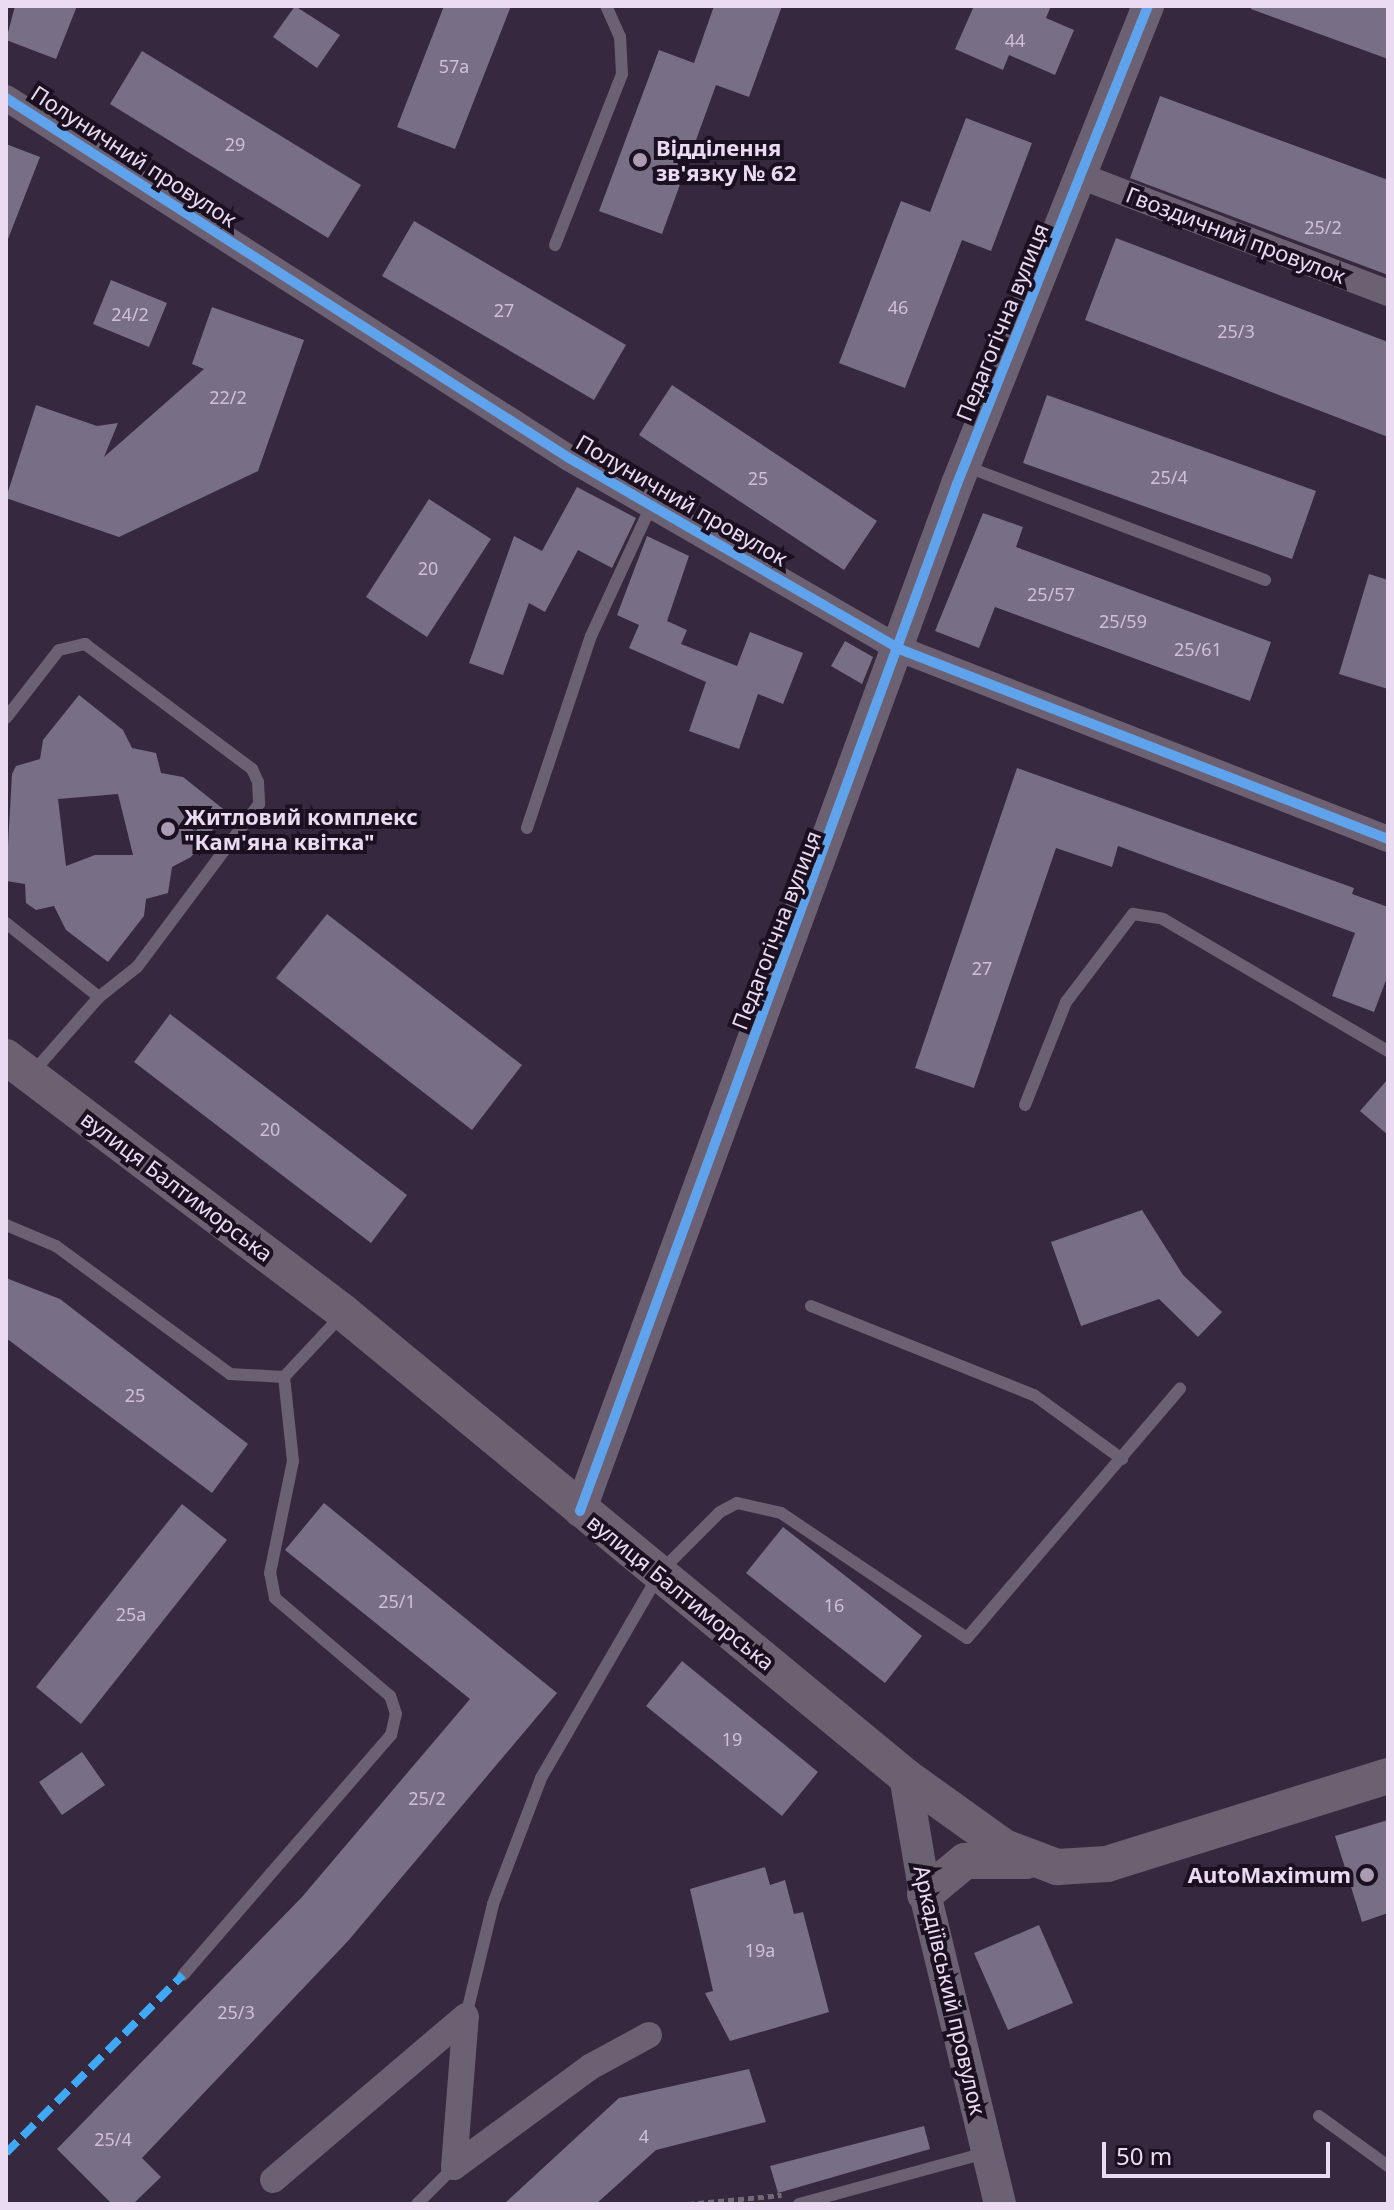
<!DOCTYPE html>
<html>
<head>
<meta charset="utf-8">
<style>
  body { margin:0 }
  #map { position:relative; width:1394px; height:2210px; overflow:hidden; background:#36283e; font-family:"Noto Sans",sans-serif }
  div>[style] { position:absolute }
  .building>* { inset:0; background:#786e86 }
  .path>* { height:5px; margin-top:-2.5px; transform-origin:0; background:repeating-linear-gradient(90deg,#726876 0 6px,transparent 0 10px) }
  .service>* { height:12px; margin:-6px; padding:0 6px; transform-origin:6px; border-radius:6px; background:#6c6172 }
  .minor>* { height:26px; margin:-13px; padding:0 13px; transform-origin:13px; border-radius:13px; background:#6c6172 }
  .tertiary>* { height:32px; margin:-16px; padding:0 16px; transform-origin:16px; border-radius:16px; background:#6c6172 }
  .secondary>* { height:36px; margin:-18px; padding:0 18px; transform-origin:18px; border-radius:18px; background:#6d6171 }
  .quiet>* { height:8px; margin-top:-4px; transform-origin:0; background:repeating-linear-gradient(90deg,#3fa9f5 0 16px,transparent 0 24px) }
  .cycleway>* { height:10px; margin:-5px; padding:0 5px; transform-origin:5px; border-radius:5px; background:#60a3ed }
  .dots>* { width:22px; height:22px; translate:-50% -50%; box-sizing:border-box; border:4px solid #1b1020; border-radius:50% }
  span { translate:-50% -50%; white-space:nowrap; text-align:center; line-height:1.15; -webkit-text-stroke:8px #1b1020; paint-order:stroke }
  .number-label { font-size:18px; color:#cec0d8 }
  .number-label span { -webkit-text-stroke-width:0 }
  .poi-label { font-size:22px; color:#eadbf3; font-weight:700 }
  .left { translate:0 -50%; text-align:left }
  .right { translate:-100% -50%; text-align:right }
  .street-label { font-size:22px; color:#eadbf3 }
  .frame { position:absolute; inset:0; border:8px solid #eadbf3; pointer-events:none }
  .scale { position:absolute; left:1102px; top:2142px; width:228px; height:36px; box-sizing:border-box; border:4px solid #eadbf3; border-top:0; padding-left:10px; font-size:24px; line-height:28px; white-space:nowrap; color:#eadbf3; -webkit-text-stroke:6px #1b1020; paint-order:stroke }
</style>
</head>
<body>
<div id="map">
  <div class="building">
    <div style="clip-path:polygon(15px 6px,77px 6px,56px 59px,6px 40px)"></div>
    <div style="clip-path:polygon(295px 6px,340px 35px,317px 68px,273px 37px)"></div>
    <div style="clip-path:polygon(444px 6px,511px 6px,455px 149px,397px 127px)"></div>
    <div style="clip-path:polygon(714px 6px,782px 6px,749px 97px,716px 85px,662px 234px,599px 211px,659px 50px,694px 63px)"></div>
    <div style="clip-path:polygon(974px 6px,1051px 6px,1046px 18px,1074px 30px,1055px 75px,1009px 55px,1003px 70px,955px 49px)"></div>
    <div style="clip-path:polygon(1251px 6px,1388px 6px,1388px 59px,1251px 9px)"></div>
    <div style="clip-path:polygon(142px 51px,361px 185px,328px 238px,110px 104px)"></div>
    <div style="clip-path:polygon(1160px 96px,1388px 180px,1388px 275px,1130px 178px)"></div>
    <div style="clip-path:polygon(966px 118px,1032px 143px,991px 251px,962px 240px,905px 388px,839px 363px,901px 201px,930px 212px)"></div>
    <div style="clip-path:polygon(6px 144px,40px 157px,8px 239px,6px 239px)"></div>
    <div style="clip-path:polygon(414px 221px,626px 345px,594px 400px,382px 276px)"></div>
    <div style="clip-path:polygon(1116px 238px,1388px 342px,1388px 437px,1085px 320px)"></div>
    <div style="clip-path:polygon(111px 280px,167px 303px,149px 347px,93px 324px)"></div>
    <div style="clip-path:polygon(212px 307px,304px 340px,258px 471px,119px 537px,6px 498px,36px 405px,97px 426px,118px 423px,104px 457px,204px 369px,192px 364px)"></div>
    <div style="clip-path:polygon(672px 385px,877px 521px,844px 570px,639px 435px)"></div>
    <div style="clip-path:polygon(1047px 395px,1316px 491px,1292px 559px,1023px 463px)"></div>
    <div style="clip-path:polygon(577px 487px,636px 518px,612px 568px,578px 550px,545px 612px,529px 603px,503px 675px,469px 663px,514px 536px,542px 551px)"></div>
    <div style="clip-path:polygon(429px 499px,491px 539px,427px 637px,366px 597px)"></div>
    <div style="clip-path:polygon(983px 513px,1023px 527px,1016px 547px,1271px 642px,1250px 701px,995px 607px,979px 648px,935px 631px)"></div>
    <div style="clip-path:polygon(647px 536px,689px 556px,667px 621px,687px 630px,681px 644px,737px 666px,750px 632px,803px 653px,783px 704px,758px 694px,739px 749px,689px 731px,706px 682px,629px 648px,639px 625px,617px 615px)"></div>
    <div style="clip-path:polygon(1369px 574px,1388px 580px,1388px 689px,1339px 674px)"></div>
    <div style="clip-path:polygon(845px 641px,873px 657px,862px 684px,831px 666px)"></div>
    <div style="clip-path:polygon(evenodd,79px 695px,123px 730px,132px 748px,156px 753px,161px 773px,183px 777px,227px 812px,191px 857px,172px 867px,168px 893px,146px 899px,144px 916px,108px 962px,66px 930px,54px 906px,36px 910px,26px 903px,25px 884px,6px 881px,12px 774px,16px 766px,40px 759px,43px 740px,79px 695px,118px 794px,133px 855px,95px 855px,66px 866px,58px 799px,118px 794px)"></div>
    <div style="clip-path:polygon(1017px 768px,1354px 888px,1352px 894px,1388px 907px,1388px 975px,1374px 1012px,1332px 996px,1355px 933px,1118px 846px,1112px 867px,1056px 848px,974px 1088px,915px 1068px)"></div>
    <div style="clip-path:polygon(327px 914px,522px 1065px,472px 1130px,276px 978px)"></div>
    <div style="clip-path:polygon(170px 1014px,407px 1195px,371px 1243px,134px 1062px)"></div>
    <div style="clip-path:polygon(1388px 1079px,1388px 1135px,1360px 1111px)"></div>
    <div style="clip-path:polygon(1142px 1210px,1183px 1275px,1222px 1312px,1198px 1337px,1159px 1299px,1081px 1326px,1051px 1242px)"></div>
    <div style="clip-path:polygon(6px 1278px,60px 1299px,248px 1444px,212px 1493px,6px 1338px)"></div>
    <div style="clip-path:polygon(324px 1503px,557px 1693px,348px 1941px,142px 2158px,161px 2177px,133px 2204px,112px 2204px,57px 2149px,302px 1897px,470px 1699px,285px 1550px)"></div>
    <div style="clip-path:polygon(182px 1504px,227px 1540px,81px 1724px,36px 1687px)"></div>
    <div style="clip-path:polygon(783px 1527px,922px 1636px,885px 1683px,746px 1573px)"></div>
    <div style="clip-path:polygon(682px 1661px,818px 1772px,782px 1816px,646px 1706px)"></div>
    <div style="clip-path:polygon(82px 1752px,105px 1785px,62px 1815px,39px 1782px)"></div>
    <div style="clip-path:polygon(1388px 1820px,1388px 1913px,1362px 1922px,1335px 1836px)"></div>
    <div style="clip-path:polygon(765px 1867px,770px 1885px,785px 1880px,794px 1914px,803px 1912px,829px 2012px,730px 2041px,705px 1993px,713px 1991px,690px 1889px)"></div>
    <div style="clip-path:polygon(1039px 1925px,1073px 2003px,1008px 2030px,974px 1953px)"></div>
    <div style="clip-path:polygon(749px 2069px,766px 2122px,656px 2150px,596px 2204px,504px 2204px,619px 2098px)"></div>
    <div style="clip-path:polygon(924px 2126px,930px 2149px,778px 2193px,770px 2166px)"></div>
  </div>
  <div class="path">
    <div style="left:688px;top:2204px;width:94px;rotate:-5.5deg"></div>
  </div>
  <div class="service">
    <div style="left:555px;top:245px;width:184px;rotate:-68.6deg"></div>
    <div style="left:622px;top:74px;width:37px;rotate:-93deg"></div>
    <div style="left:620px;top:37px;width:34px;rotate:-114deg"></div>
    <div style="left:965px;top:466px;width:321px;rotate:20.8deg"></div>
    <div style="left:6px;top:718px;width:86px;rotate:-52.1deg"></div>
    <div style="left:59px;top:650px;width:27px;rotate:-13deg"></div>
    <div style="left:85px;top:644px;width:209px;rotate:36.8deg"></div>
    <div style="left:252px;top:769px;width:14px;rotate:65deg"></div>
    <div style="left:258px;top:782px;width:22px;rotate:87deg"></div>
    <div style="left:259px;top:804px;width:204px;rotate:126.8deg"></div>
    <div style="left:137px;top:967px;width:48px;rotate:141.7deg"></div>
    <div style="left:99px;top:997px;width:100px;rotate:131.3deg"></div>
    <div style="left:527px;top:828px;width:202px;rotate:-71.6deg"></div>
    <div style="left:591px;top:636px;width:143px;rotate:-65.2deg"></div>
    <div style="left:6px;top:923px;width:119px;rotate:38.5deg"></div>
    <div style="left:1025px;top:1105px;width:111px;rotate:-68.3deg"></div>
    <div style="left:1066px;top:1002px;width:111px;rotate:-52.7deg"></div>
    <div style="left:1133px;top:914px;width:30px;rotate:9deg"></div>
    <div style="left:1163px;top:919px;width:261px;rotate:30.4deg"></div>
    <div style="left:6px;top:1225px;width:54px;rotate:22.8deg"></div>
    <div style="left:56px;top:1246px;width:216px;rotate:36.3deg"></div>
    <div style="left:230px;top:1374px;width:54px;rotate:3.2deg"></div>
    <div style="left:284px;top:1377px;width:83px;rotate:-46.9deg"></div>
    <div style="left:811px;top:1306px;width:240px;rotate:21.8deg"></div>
    <div style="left:1034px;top:1395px;width:109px;rotate:36deg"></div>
    <div style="left:183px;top:1975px;width:318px;rotate:-49.1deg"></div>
    <div style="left:391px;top:1735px;width:22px;rotate:-77deg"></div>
    <div style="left:396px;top:1714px;width:19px;rotate:-108deg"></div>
    <div style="left:390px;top:1696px;width:151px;rotate:-139.6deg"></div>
    <div style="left:275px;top:1598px;width:25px;rotate:-101deg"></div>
    <div style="left:270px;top:1573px;width:114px;rotate:-78.4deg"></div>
    <div style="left:293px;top:1461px;width:84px;rotate:-96.1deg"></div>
    <div style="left:466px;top:2016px;width:115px;rotate:-76.4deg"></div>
    <div style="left:493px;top:1904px;width:135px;rotate:-69.1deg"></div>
    <div style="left:541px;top:1778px;width:239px;rotate:-59.9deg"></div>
    <div style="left:661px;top:1571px;width:83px;rotate:-45deg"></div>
    <div style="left:720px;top:1512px;width:19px;rotate:-28deg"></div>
    <div style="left:737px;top:1503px;width:45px;rotate:12.8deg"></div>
    <div style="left:781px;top:1513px;width:224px;rotate:33.9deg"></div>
    <div style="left:967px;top:1638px;width:328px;rotate:-49.5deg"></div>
    <div style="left:1319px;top:2116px;width:85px;rotate:35.9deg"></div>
    <div style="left:417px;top:2204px;width:52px;rotate:-45deg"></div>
    <div style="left:799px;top:2204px;width:193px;rotate:-15.3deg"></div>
  </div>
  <div class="minor">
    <div style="left:6px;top:98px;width:668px;rotate:32.6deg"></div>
    <div style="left:569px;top:458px;width:384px;rotate:30deg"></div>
    <div style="left:902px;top:650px;width:521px;rotate:21.25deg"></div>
    <div style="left:1083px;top:177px;width:326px;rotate:20.8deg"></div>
    <div style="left:454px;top:2167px;width:169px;rotate:-36.3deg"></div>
    <div style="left:590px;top:2067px;width:67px;rotate:-28.5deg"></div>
    <div style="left:454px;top:2167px;width:151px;rotate:-85.5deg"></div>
    <div style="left:273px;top:2180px;width:253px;rotate:-40.4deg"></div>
  </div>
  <div class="tertiary">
    <div style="left:580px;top:1511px;width:1094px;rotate:-69.84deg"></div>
    <div style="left:957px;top:484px;width:515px;rotate:-68.22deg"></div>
    <div style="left:905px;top:1776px;width:120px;rotate:80.4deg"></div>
    <div style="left:925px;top:1894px;width:319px;rotate:76.4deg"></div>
  </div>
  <div class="secondary">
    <div style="left:6px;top:1057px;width:424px;rotate:37.1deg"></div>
    <div style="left:344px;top:1313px;width:727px;rotate:39.53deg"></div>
    <div style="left:905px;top:1776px;width:122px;rotate:35.6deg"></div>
    <div style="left:1004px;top:1847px;width:57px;rotate:20.7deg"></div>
    <div style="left:1057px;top:1867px;width:50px;rotate:-3.4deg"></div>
    <div style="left:1107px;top:1864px;width:294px;rotate:-17.4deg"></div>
    <div style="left:925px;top:1894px;width:52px;rotate:-39.5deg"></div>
    <div style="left:965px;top:1861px;width:61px"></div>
  </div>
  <div class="quiet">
    <div style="left:6px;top:2153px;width:251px;rotate:-45.2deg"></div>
  </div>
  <div class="cycleway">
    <div style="left:6px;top:98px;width:668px;rotate:32.6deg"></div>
    <div style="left:569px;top:458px;width:384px;rotate:30deg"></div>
    <div style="left:902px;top:650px;width:521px;rotate:21.25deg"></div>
    <div style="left:580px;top:1511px;width:1094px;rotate:-69.84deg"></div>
    <div style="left:957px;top:484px;width:515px;rotate:-68.22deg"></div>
  </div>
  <div class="dots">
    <div style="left:640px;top:160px;background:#ab9cb4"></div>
    <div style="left:168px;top:829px;background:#ab9cb4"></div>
    <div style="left:1367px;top:1875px;background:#ab9cb4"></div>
  </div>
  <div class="number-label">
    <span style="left:1015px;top:40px">44</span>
    <span style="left:454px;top:66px">57а</span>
    <span style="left:235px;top:144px">29</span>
    <span style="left:1323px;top:227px">25/2</span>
    <span style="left:898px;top:307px">46</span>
    <span style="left:504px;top:310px">27</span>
    <span style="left:130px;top:314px">24/2</span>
    <span style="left:1236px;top:331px">25/3</span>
    <span style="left:228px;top:397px">22/2</span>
    <span style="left:1169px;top:477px">25/4</span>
    <span style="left:758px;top:478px">25</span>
    <span style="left:428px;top:568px">20</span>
    <span style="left:1051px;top:594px">25/57</span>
    <span style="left:1123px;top:621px">25/59</span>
    <span style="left:1198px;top:649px">25/61</span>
    <span style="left:982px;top:968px">27</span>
    <span style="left:270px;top:1129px">20</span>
    <span style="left:135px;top:1395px">25</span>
    <span style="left:397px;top:1601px">25/1</span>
    <span style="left:834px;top:1605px">16</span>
    <span style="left:131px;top:1614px">25а</span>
    <span style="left:732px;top:1739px">19</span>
    <span style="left:427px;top:1798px">25/2</span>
    <span style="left:760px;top:1950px">19а</span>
    <span style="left:236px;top:2012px">25/3</span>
    <span style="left:644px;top:2136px">4</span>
    <span style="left:113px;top:2139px">25/4</span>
  </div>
  <div class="poi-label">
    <span class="left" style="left:656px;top:160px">Відділення<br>зв'язку № 62</span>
    <span class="left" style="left:184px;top:829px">Житловий комплекс<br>"Кам'яна квітка"</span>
    <span class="right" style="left:1351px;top:1875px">AutoMaximum</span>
  </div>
  <div class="street-label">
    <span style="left:134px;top:156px;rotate:33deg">Полуничний провулок</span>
    <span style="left:1236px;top:235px;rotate:21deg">Гвоздичний провулок</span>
    <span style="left:1002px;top:322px;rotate:-68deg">Педагогічна вулиця</span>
    <span style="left:682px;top:500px;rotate:30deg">Полуничний провулок</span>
    <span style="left:776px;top:930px;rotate:-69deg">Педагогічна вулиця</span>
    <span style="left:177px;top:1186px;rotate:37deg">вулиця Балтиморська</span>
    <span style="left:681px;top:1592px;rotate:39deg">вулиця Балтиморська</span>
    <span style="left:950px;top:1990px;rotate:77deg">Аркадіївський провулок</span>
  </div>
  <div class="frame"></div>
  <div class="scale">50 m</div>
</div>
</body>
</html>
